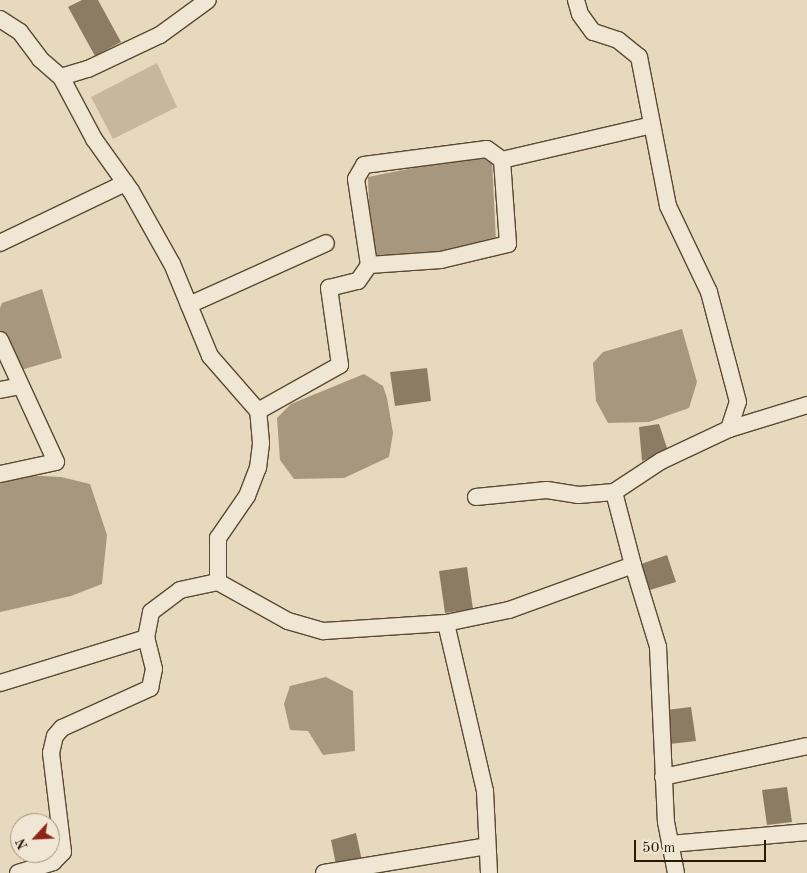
<!DOCTYPE html>
<html>
<head>
<meta charset="utf-8">
<style>
  body { margin:0 }
  #map { position:relative; width:807px; height:873px; overflow:hidden; background:#e6d9bd; font-family:"Old Standard TT",serif }
  div>[style] { position:absolute }
  .green>* { inset:0; background:#c7b89d }
  .water>* { inset:0; background:#a7977e }
  .building>* { inset:0; background:#8d7c64 }
  .roads { filter:drop-shadow(1px 0 #5b4832) drop-shadow(-1px 0 #5b4832) drop-shadow(0 1px #5b4832) drop-shadow(0 -1px #5b4832) }
  .minor>* { height:16px; margin:-8px; padding:0 8px; transform-origin:8px; border-radius:8px; background:#efe6d4 }
  span { translate:-50% -50%; white-space:nowrap; text-align:center; line-height:1.15; -webkit-text-stroke:5px #efe6d4; paint-order:stroke }
  .north { position:absolute; left:10px; top:813px; width:50px; height:50px; box-sizing:border-box; background:#efe6d4; border:1px solid #a19480; border-radius:50%; rotate:245deg; font-size:14px; font-weight:700; line-height:20px; text-align:center; color:#2d1803 }
  .north::after { content:''; display:block; margin:auto; width:18px; height:22px; background:#8f2418; clip-path:polygon(50% 0,100% 100%,50% 72%,0 100%) }
  .scale { position:absolute; left:634px; top:840px; width:132px; height:22px; box-sizing:border-box; border:2px solid #2d1803; border-top:0; padding-left:6px; font-size:15px; line-height:18px; white-space:nowrap; color:#2d1803; -webkit-text-stroke:4px #efe6d4; paint-order:stroke }
</style>
</head>
<body>
<div id="map">
  <div class="green">
    <div style="clip-path:polygon(157px 63px,177px 107px,113px 139px,91px 97px)"></div>
  </div>
  <div class="water">
    <div style="clip-path:polygon(473px 156px,492px 161px,496px 242px,467px 251px,378px 261px,370px 234px,368px 177px)"></div>
    <div style="clip-path:polygon(42px 289px,62px 358px,14px 372px,0 340px,0 308px,2px 303px)"></div>
    <div style="clip-path:polygon(682px 329px,697px 382px,689px 408px,649px 422px,608px 423px,596px 401px,593px 363px,603px 352px)"></div>
    <div style="clip-path:polygon(364px 374px,383px 386px,387px 398px,393px 433px,389px 457px,344px 478px,294px 479px,280px 460px,277px 418px,291px 404px)"></div>
    <div style="clip-path:polygon(23px 475px,61px 477px,90px 484px,107px 535px,102px 584px,71px 596px,0 612px,0 481px)"></div>
    <div style="clip-path:polygon(326px 677px,353px 691px,355px 751px,323px 755px,308px 731px,290px 730px,284px 704px,290px 686px)"></div>
  </div>
  <div class="building">
    <div style="clip-path:polygon(82px 0,98px 0,121px 42px,95px 56px,68px 7px)"></div>
    <div style="clip-path:polygon(427px 368px,431px 401px,395px 406px,390px 372px)"></div>
    <div style="clip-path:polygon(659px 424px,668px 451px,642px 461px,639px 427px)"></div>
    <div style="clip-path:polygon(667px 555px,676px 582px,650px 590px,641px 564px)"></div>
    <div style="clip-path:polygon(467px 567px,473px 609px,445px 613px,439px 571px)"></div>
    <div style="clip-path:polygon(691px 707px,696px 741px,670px 744px,666px 710px)"></div>
    <div style="clip-path:polygon(787px 787px,792px 822px,767px 825px,762px 790px)"></div>
    <div style="clip-path:polygon(356px 833px,362px 861px,336px 865px,331px 840px)"></div>
  </div>
  <div class="roads">
    <div class="minor">
      <div style="left:0;top:19px;width:24px;rotate:33deg"></div>
      <div style="left:20px;top:32px;width:34px;rotate:53deg"></div>
      <div style="left:40px;top:59px;width:28px;rotate:41deg"></div>
      <div style="left:61px;top:77px;width:28px;rotate:-17deg"></div>
      <div style="left:88px;top:69px;width:80px;rotate:-25.3deg"></div>
      <div style="left:160px;top:35px;width:59px;rotate:-36.1deg"></div>
      <div style="left:502px;top:160px;width:84px;rotate:85.9deg"></div>
      <div style="left:508px;top:244px;width:69px;rotate:166.6deg"></div>
      <div style="left:441px;top:260px;width:72px;rotate:176deg"></div>
      <div style="left:369px;top:265px;width:87px;rotate:-98.6deg"></div>
      <div style="left:356px;top:179px;width:16px;rotate:-60deg"></div>
      <div style="left:364px;top:165px;width:124px;rotate:-7.4deg"></div>
      <div style="left:487px;top:149px;width:19px;rotate:36deg"></div>
      <div style="left:502px;top:160px;width:154px;rotate:-13.1deg"></div>
      <div style="left:0;top:243px;width:139px;rotate:-25.6deg"></div>
      <div style="left:189px;top:305px;width:150px;rotate:-24.3deg"></div>
      <div style="left:0;top:340px;width:134px;rotate:65.3deg"></div>
      <div style="left:56px;top:462px;width:57px;rotate:167.9deg"></div>
      <div style="left:0;top:390px;width:21px;rotate:-11deg"></div>
      <div style="left:258px;top:411px;width:94px;rotate:-29.3deg"></div>
      <div style="left:340px;top:365px;width:78px;rotate:-98.1deg"></div>
      <div style="left:329px;top:288px;width:30px;rotate:-14deg"></div>
      <div style="left:358px;top:281px;width:19px;rotate:-55deg"></div>
      <div style="left:729px;top:429px;width:82px;rotate:-17.1deg"></div>
      <div style="left:476px;top:497px;width:71px;rotate:-5.6deg"></div>
      <div style="left:547px;top:490px;width:32px;rotate:9deg"></div>
      <div style="left:579px;top:495px;width:35px;rotate:-5deg"></div>
      <div style="left:633px;top:565px;width:86px;rotate:73deg"></div>
      <div style="left:658px;top:647px;width:175px;rotate:87.4deg"></div>
      <div style="left:666px;top:822px;width:52px;rotate:78.9deg"></div>
      <div style="left:218px;top:582px;width:80px;rotate:29.1deg"></div>
      <div style="left:288px;top:621px;width:37px;rotate:16deg"></div>
      <div style="left:324px;top:631px;width:122px;rotate:-3.8deg"></div>
      <div style="left:0;top:683px;width:153px;rotate:-17.1deg"></div>
      <div style="left:663px;top:777px;width:147px;rotate:-12.1deg"></div>
      <div style="left:670px;top:844px;width:138px;rotate:-5deg"></div>
      <div style="left:18px;top:873px;width:37px;rotate:-17deg"></div>
      <div style="left:53px;top:862px;width:14px;rotate:-45deg"></div>
      <div style="left:63px;top:852px;width:100px;rotate:-96.9deg"></div>
      <div style="left:51px;top:753px;width:17px;rotate:-77deg"></div>
      <div style="left:55px;top:736px;width:11px;rotate:-49deg"></div>
      <div style="left:62px;top:728px;width:97px;rotate:-24.4deg"></div>
      <div style="left:150px;top:688px;width:19px;rotate:-78deg"></div>
      <div style="left:154px;top:669px;width:32px;rotate:-104deg"></div>
      <div style="left:146px;top:638px;width:26px;rotate:-79deg"></div>
      <div style="left:151px;top:612px;width:36px;rotate:-37deg"></div>
      <div style="left:180px;top:590px;width:39px;rotate:-12deg"></div>
      <div style="left:218px;top:582px;width:44px;rotate:-90deg"></div>
      <div style="left:218px;top:538px;width:51px;rotate:-55.4deg"></div>
      <div style="left:247px;top:496px;width:30px;rotate:-69deg"></div>
      <div style="left:258px;top:468px;width:25px;rotate:-83deg"></div>
      <div style="left:261px;top:443px;width:32px;rotate:-95deg"></div>
      <div style="left:258px;top:411px;width:73px;rotate:-131.1deg"></div>
      <div style="left:210px;top:356px;width:100px;rotate:-112.4deg"></div>
      <div style="left:172px;top:264px;width:84px;rotate:-119.3deg"></div>
      <div style="left:131px;top:191px;width:64px;rotate:-125.4deg"></div>
      <div style="left:94px;top:139px;width:70px;rotate:-118deg"></div>
      <div style="left:324px;top:873px;width:165px;rotate:-9.4deg"></div>
      <div style="left:489px;top:873px;width:82px;rotate:-92.8deg"></div>
      <div style="left:485px;top:791px;width:172px;rotate:-103.1deg"></div>
      <div style="left:446px;top:623px;width:64px;rotate:-11.7deg"></div>
      <div style="left:509px;top:610px;width:132px;rotate:-19.9deg"></div>
      <div style="left:633px;top:565px;width:75px;rotate:-104.6deg"></div>
      <div style="left:614px;top:492px;width:56px;rotate:-33.4deg"></div>
      <div style="left:661px;top:461px;width:75px;rotate:-25.2deg"></div>
      <div style="left:729px;top:429px;width:28px;rotate:-72deg"></div>
      <div style="left:738px;top:402px;width:114px;rotate:-104.8deg"></div>
      <div style="left:709px;top:292px;width:95px;rotate:-115.5deg"></div>
      <div style="left:668px;top:206px;width:152px;rotate:-101deg"></div>
      <div style="left:639px;top:57px;width:27px;rotate:-141deg"></div>
      <div style="left:618px;top:40px;width:26px;rotate:-162deg"></div>
      <div style="left:593px;top:32px;width:22px;rotate:-126deg"></div>
      <div style="left:580px;top:14px;width:15px;rotate:-106deg"></div>
    </div>
  </div>
  <div class="north">N</div>
  <div class="scale">50 m</div>
</div>
</body>
</html>
